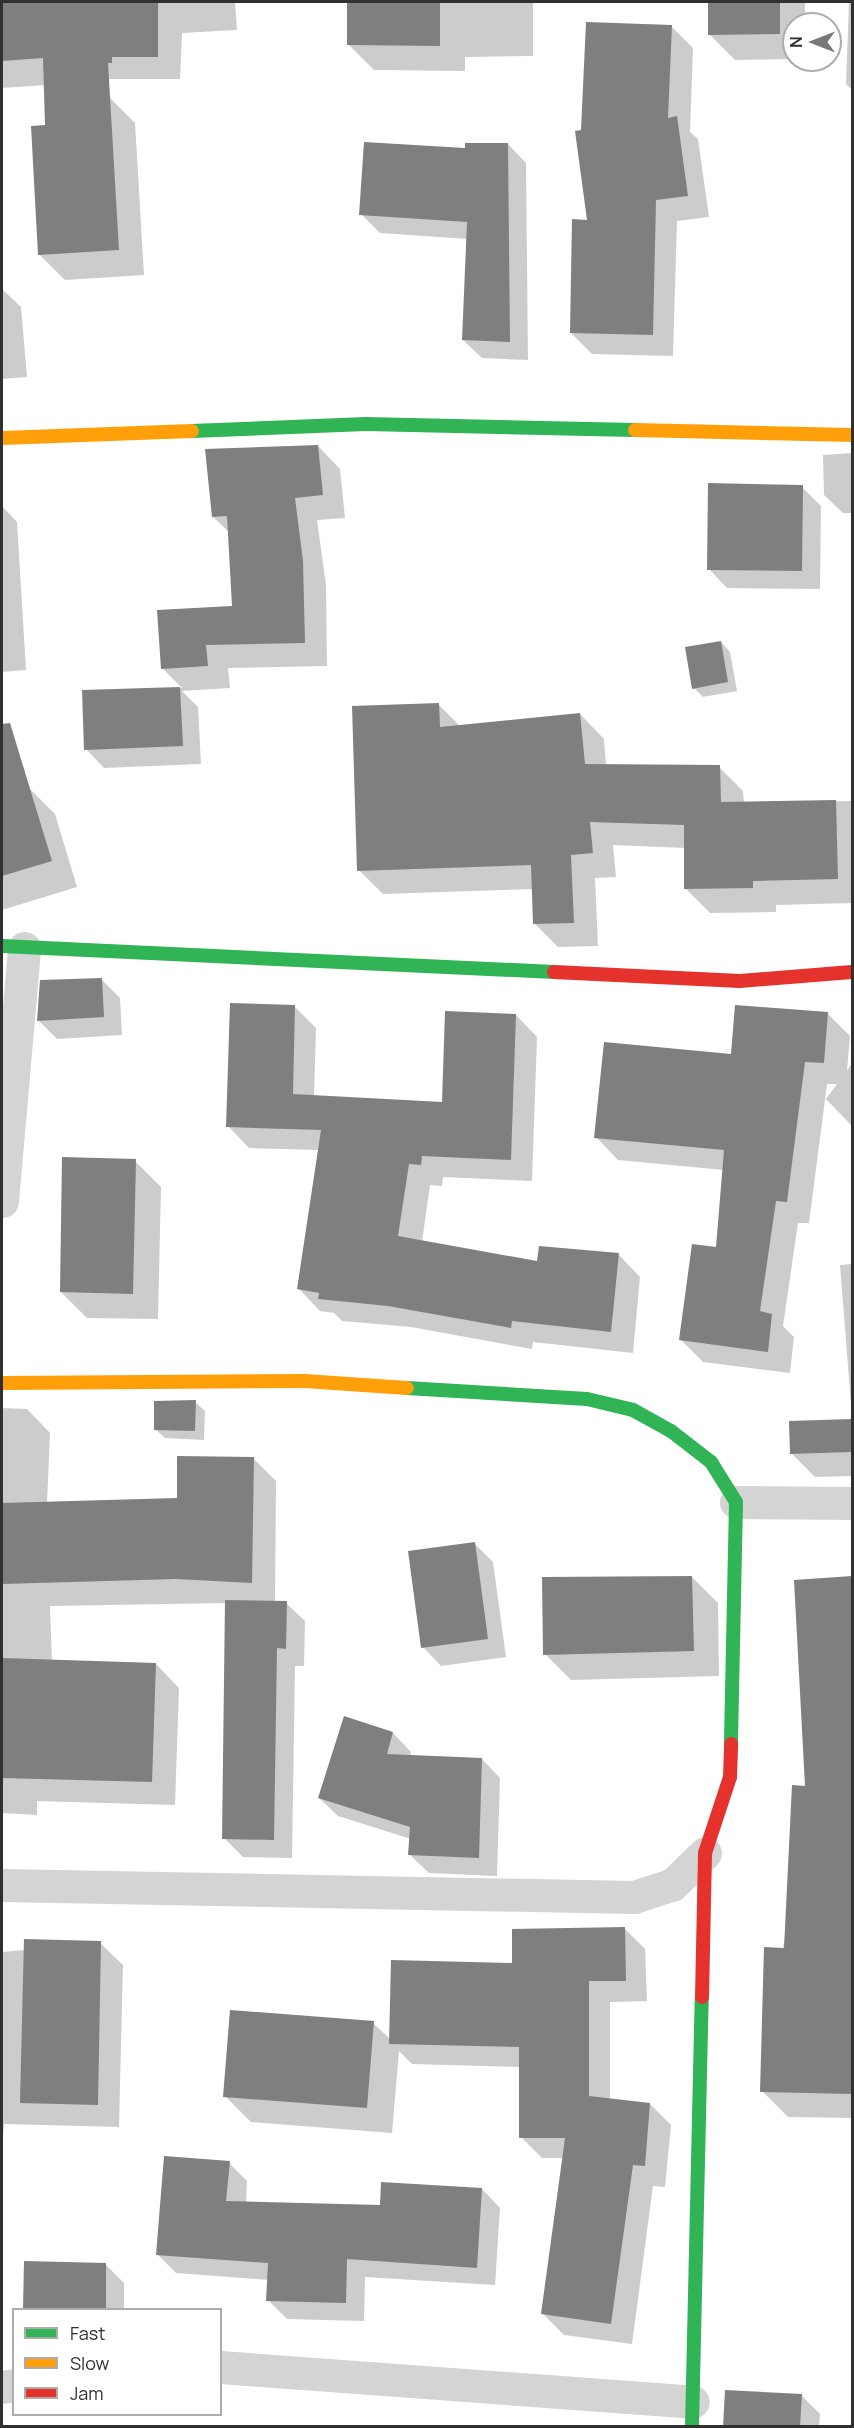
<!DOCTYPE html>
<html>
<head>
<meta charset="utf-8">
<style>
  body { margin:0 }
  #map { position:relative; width:854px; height:2428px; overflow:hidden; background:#fff; font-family:Manrope,sans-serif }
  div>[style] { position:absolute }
  .shadow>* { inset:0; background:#0003 }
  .building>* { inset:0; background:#7f7f7f }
  .street>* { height:33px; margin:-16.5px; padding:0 16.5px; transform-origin:16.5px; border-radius:16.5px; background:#d4d4d4 }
  .fast>* { height:14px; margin:-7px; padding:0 7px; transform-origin:7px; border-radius:7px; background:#30b455 }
  .slow>* { height:14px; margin:-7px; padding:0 7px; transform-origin:7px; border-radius:7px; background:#ff9f0a }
  .jam>* { height:14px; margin:-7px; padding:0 7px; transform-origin:7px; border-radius:7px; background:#e5322d }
  span { translate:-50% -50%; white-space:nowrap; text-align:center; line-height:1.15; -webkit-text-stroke:6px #fff; paint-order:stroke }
  .frame { position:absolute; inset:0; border:3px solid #303030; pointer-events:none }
  .legend { position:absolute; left:12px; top:2308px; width:210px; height:108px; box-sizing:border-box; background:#fff; border:2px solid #acacac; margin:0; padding:8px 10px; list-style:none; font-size:18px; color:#303030 }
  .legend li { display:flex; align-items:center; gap:12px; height:30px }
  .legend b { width:30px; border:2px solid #acacac }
  .north { position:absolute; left:782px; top:12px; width:60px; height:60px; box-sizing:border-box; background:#fff; border:2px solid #acacac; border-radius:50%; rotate:270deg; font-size:16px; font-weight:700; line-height:24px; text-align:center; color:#303030 }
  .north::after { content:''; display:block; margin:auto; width:21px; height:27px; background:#787878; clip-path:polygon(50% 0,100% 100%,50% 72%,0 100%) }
</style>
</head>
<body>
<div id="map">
  <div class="shadow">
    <div style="clip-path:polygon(2px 2px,42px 2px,47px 85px,2px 88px)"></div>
    <div style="clip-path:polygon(80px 2px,235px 2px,237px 30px,182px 33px,180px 79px,104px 79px,82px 56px)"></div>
    <div style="clip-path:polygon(348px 2px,533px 2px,533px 56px,465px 57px,465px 71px,374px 70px,348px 44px)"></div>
    <div style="clip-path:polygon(709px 2px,805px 2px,805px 24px,794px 24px,794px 59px,735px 60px,709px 34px)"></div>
    <div style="clip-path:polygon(849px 2px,852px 2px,852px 90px,846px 84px)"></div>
    <div style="clip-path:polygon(672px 27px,693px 48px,690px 132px,698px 139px,709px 217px,677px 221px,673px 356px,592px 354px,571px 333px,589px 221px,583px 131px)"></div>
    <div style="clip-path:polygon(109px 97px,135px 123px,144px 275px,65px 280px,39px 254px,46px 126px)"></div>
    <div style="clip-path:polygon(508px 144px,526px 163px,528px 360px,482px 358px,463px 340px,468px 239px,380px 233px,361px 214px,467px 150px)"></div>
    <div style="clip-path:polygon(2px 289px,21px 307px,27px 377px,2px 379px)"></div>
    <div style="clip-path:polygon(318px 446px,340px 469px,345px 518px,317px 520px,326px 585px,327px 666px,228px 668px,230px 688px,182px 691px,198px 707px,201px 764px,104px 768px,86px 749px,83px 692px,182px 688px,162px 668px,234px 607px,230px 533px,213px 517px)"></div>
    <div style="clip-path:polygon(852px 453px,852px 513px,843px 513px,824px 495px,823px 455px)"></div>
    <div style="clip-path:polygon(802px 487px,821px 506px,820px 589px,727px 588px,709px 569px)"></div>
    <div style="clip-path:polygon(2px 506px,17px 522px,26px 670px,2px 672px)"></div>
    <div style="clip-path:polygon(721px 642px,730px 652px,737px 691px,703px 697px,694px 688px)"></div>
    <div style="clip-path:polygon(438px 704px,460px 726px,580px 714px,604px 739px,606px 766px,719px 767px,743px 791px,744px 803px,852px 801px,852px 903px,776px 905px,776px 912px,710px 913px,686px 889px,686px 848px,613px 845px,616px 877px,595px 878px,598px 946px,558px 947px,534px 923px,533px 889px,383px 894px,359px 870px)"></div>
    <div style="clip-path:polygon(15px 788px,29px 788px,55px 814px,77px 887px,2px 910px,2px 792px)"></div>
    <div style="clip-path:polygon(101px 979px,120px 998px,122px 1035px,57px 1039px,38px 1020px)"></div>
    <div style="clip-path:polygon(294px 1006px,316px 1028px,314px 1097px,443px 1104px,516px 1015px,537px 1037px,532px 1181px,443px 1177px,442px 1186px,430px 1185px,422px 1242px,539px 1263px,619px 1255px,640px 1277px,633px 1353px,533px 1342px,532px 1349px,411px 1327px,342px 1321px,334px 1313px,320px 1311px,299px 1289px,319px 1150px,249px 1148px,228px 1126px)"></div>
    <div style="clip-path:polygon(827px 1013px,850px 1036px,847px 1071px,852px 1063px,852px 1126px,826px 1099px,837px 1084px,827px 1084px,809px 1223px,798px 1223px,783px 1326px,794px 1337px,790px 1373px,703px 1362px,680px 1339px,717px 1249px,724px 1170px,618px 1160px,596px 1137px,732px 1056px)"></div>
    <div style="clip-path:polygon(135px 1161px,161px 1187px,158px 1319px,87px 1318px,61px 1292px)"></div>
    <div style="clip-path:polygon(852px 1264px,852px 1417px,840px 1265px)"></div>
    <div style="clip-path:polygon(195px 1402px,205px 1411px,204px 1440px,165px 1438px,155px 1429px)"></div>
    <div style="clip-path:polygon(2px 1408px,27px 1409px,50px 1433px,47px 1504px,178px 1500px,253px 1458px,276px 1481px,275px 1602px,286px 1603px,305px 1621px,304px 1666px,295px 1666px,292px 1858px,243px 1857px,224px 1838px,226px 1603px,50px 1606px,52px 1661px,156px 1664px,179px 1688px,175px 1805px,37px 1801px,37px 1815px,2px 1813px)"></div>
    <div style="clip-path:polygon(852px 1421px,852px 1476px,815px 1477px,791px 1453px,790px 1423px)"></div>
    <div style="clip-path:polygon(475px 1544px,493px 1562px,506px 1657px,441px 1666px,423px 1647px)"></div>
    <div style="clip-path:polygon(692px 1577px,718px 1603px,719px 1676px,571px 1680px,545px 1654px)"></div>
    <div style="clip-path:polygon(852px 1578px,852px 2118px,788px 2117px,762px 2091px,807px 1787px,795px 1581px)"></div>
    <div style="clip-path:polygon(345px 1718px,393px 1733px,411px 1752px,410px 1756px,482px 1759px,500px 1778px,497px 1876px,429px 1873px,410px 1855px,411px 1839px,338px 1816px,319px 1798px)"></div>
    <div style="clip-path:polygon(624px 1928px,645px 1949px,647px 2001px,610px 2002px,610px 2100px,650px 2104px,671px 2125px,665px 2187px,653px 2186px,632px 2344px,564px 2335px,543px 2314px,564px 2158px,542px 2158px,521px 2137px,521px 2067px,412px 2064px,399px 2051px,392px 2133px,251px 2122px,225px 2096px,373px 2023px,391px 2040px,514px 1965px)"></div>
    <div style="clip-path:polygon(100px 1943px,123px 1965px,119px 2127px,4px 2124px,2px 2148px,2px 1952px)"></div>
    <div style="clip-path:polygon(229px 2163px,247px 2181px,246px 2203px,382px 2206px,482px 2189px,500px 2208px,495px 2285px,365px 2277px,364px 2321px,287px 2319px,268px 2300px,269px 2280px,176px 2273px,157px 2254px)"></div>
    <div style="clip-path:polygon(105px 2264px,124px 2283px,124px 2310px,25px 2310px)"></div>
    <div style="clip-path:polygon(801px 2395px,820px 2414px,819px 2426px,724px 2426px)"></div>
  </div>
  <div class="building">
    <div style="clip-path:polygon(2px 2px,158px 2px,158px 57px,112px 57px,112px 63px,108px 63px,119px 250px,38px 255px,31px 126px,45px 125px,43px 58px,2px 61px)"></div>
    <div style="clip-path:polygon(347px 2px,440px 2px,440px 46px,347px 45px)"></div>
    <div style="clip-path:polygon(708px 2px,780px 2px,780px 34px,708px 35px)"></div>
    <div style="clip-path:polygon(586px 22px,672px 25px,668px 118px,677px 116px,688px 196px,656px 200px,653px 335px,570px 333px,572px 219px,587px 220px,575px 131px,581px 130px)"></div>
    <div style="clip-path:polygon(364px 142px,465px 148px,465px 143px,508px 143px,510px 342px,462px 340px,467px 222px,359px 215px)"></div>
    <div style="clip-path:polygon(318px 445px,323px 495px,295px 498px,303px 561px,305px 643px,206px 645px,208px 666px,161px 669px,157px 610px,232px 606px,227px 516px,212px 517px,205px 449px)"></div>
    <div style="clip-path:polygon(708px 483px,803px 485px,802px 571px,707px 570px)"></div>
    <div style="clip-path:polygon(721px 641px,728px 682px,692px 689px,685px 647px)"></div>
    <div style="clip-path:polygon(180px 687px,183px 746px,84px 750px,82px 690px)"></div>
    <div style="clip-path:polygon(439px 703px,440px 727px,580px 713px,585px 764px,720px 765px,721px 802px,836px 800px,838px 879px,753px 881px,753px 888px,684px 889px,684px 825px,590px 822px,593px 853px,571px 855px,574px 923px,533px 924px,531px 865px,357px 871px,352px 706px)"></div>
    <div style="clip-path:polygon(10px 723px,52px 861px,2px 876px,2px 724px)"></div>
    <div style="clip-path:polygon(102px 978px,104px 1017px,37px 1021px,40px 980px)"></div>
    <div style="clip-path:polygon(230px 1003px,295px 1005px,293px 1094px,442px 1102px,445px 1011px,516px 1014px,511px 1160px,422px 1156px,421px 1165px,409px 1164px,398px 1236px,537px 1261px,539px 1246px,619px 1253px,611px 1332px,512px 1321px,511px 1328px,388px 1306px,318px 1299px,319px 1293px,297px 1289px,321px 1130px,226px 1127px)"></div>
    <div style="clip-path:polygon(735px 1005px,828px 1012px,824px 1063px,805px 1062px,787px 1202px,776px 1201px,760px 1311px,772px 1314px,768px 1352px,679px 1340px,692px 1244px,716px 1247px,724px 1150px,594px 1138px,604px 1042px,731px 1054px)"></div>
    <div style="clip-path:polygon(62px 1157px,136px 1159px,133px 1294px,60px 1292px)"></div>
    <div style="clip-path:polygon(196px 1400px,195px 1431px,154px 1430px,154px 1401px)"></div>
    <div style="clip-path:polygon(852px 1419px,852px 1452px,790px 1454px,789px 1421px)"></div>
    <div style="clip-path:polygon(177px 1456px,254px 1457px,252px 1583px,176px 1579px,2px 1584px,2px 1503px,177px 1498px)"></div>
    <div style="clip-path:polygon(475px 1542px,488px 1639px,421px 1648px,408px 1551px)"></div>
    <div style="clip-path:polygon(692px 1576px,694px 1651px,543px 1655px,542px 1577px)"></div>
    <div style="clip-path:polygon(852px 1576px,852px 2094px,760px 2092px,764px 1947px,784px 1948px,792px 1785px,805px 1786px,794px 1580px)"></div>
    <div style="clip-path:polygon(225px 1600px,287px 1601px,286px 1649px,277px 1648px,274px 1840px,222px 1839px)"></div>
    <div style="clip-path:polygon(2px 1658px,156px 1663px,152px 1782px,2px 1778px)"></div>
    <div style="clip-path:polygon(344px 1716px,393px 1732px,387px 1754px,482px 1758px,479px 1858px,408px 1855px,410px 1827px,318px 1798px)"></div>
    <div style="clip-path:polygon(625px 1927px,626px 1981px,589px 1981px,589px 2096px,650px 2103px,645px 2166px,633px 2165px,611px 2324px,541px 2314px,565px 2138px,519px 2138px,519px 2047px,389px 2044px,391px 1960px,512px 1963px,512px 1929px)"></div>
    <div style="clip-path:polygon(24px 1939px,101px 1941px,98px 2105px,20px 2103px)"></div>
    <div style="clip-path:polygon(230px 2010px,374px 2021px,367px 2108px,223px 2097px)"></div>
    <div style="clip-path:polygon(164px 2156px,230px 2161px,226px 2201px,380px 2205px,381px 2182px,482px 2188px,477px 2268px,347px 2259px,346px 2303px,266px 2301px,268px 2263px,156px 2255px)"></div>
    <div style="clip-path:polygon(24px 2261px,106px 2263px,106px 2310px,23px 2310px)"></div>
    <div style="clip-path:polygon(725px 2390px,802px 2394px,800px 2427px,723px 2427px)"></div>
  </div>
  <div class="street">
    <div style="left:2px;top:1201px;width:254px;rotate:-85deg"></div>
    <div style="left:736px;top:1502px;width:116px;rotate:0.5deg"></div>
    <div style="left:2px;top:1885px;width:632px;rotate:1.09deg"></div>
    <div style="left:634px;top:1897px;width:40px;rotate:-18deg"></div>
    <div style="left:672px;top:1885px;width:46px;rotate:-44.1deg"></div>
    <div style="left:220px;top:2367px;width:474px;rotate:4.2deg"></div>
    <div style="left:2px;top:2387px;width:12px;rotate:-9deg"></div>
  </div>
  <div class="fast">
    <div style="left:192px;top:431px;width:174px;rotate:-2.3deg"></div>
    <div style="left:366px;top:424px;width:269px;rotate:1.3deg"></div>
    <div style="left:2px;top:946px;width:553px;rotate:2.7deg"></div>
    <div style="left:407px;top:1388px;width:180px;rotate:3.5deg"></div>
    <div style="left:587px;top:1399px;width:47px;rotate:13.4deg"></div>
    <div style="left:633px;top:1410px;width:43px;rotate:28.9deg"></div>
    <div style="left:671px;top:1431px;width:51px;rotate:37.8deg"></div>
    <div style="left:711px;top:1462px;width:47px;rotate:58deg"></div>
    <div style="left:736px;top:1502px;width:242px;rotate:91.2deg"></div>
    <div style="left:692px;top:2426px;width:429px;rotate:-88.7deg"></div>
  </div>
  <div class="slow">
    <div style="left:635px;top:430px;width:217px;rotate:1.3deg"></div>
    <div style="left:2px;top:438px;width:190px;rotate:-2.1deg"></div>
    <div style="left:2px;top:1383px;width:303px;rotate:-0.4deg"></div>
    <div style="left:305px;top:1381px;width:102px;rotate:3.9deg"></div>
  </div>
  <div class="jam">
    <div style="left:554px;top:972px;width:186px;rotate:2.8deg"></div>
    <div style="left:740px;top:981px;width:112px;rotate:-4.6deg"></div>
    <div style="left:702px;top:1997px;width:144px;rotate:-88.8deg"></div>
    <div style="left:705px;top:1853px;width:80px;rotate:-71.8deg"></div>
    <div style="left:730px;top:1777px;width:33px;rotate:-88deg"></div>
  </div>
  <div class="frame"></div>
  <ul class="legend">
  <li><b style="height:8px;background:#30b455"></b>Fast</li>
  <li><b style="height:8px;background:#ff9f0a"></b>Slow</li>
  <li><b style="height:8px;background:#e5322d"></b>Jam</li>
  </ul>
  <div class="north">N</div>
</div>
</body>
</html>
